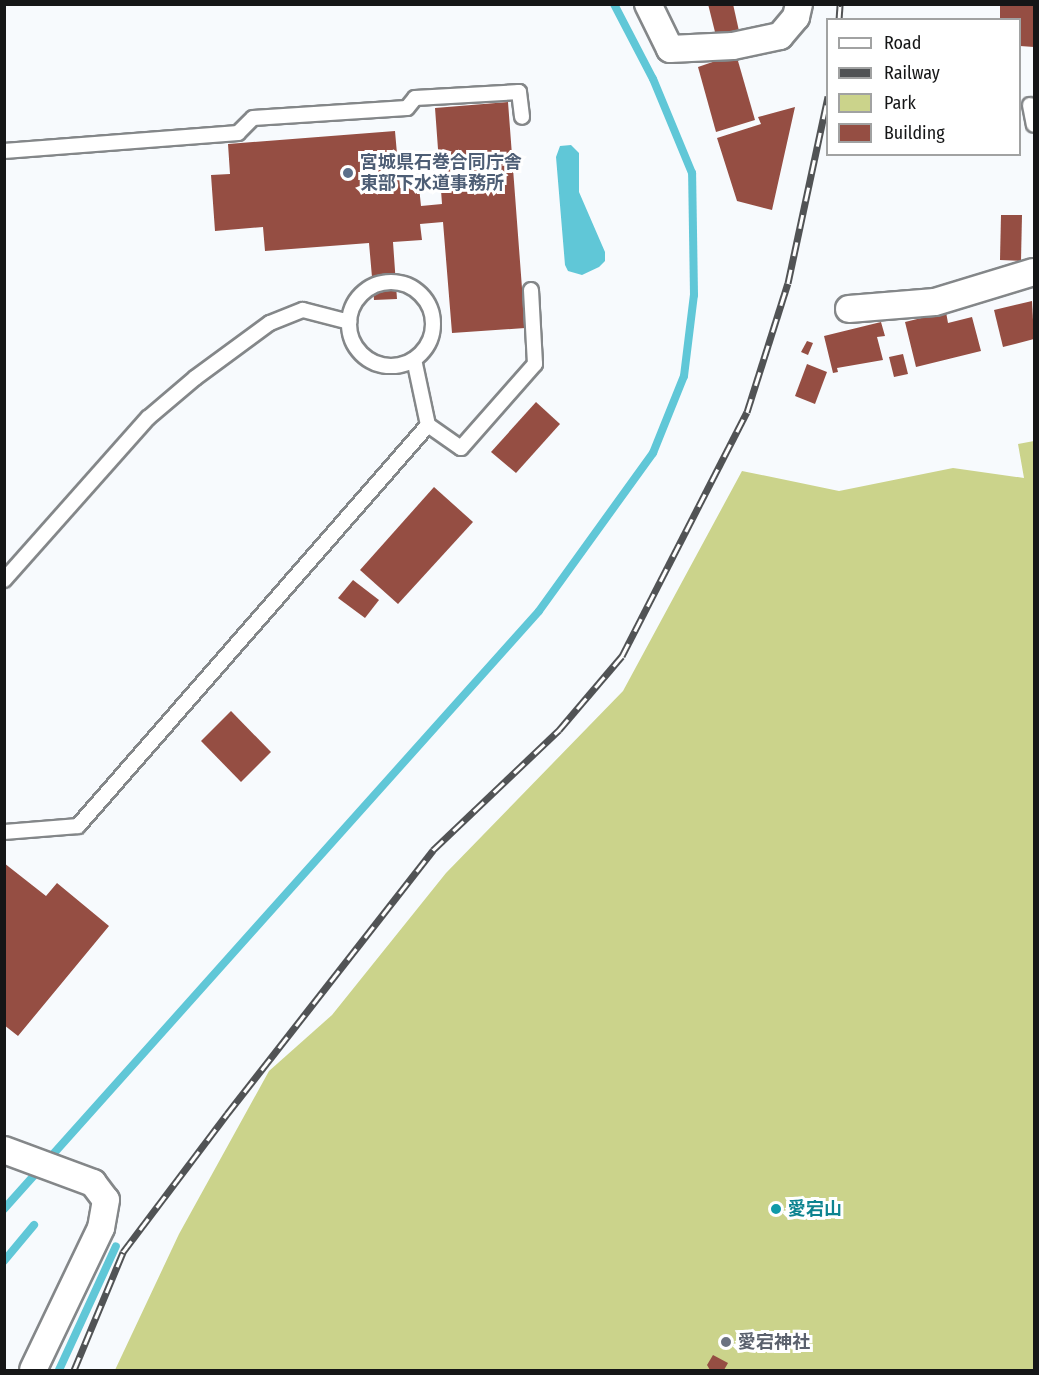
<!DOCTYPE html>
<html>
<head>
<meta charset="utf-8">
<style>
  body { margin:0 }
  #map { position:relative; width:1039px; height:1375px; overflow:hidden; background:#f7fafd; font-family:"Fira Sans Condensed","Noto Sans JP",sans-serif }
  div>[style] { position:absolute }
  .green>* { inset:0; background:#cbd38b }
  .water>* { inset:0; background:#60c7d7 }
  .stream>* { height:8px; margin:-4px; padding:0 4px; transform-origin:4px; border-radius:4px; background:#60c7d7 }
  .building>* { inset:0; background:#954e43 }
  .roads { filter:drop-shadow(2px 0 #848789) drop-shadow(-2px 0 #848789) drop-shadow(0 2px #848789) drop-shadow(0 -2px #848789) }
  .lane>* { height:14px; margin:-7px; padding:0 7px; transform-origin:7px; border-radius:7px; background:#fff }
  .lane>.ring { margin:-7px; padding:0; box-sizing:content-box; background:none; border:14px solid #fff; border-radius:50% }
  .street>* { height:26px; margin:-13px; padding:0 13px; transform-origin:13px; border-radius:13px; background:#fff }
  .rail>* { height:7px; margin-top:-3.5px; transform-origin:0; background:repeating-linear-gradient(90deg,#fff 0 14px,#515355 0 28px); box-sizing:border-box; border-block:2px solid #515355 }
  .dots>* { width:16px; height:16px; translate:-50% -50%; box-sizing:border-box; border:3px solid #fff; border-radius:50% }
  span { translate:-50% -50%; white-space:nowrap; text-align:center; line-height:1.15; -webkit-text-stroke:6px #fff; paint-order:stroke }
  .service-label { font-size:18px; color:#4e5e75; font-weight:700 }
  .left { translate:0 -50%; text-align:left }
  .culture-label { font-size:18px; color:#0d838f; font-weight:700 }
  .worship-label { font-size:18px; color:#5b616d; font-weight:700 }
  .frame { position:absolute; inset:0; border:6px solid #151617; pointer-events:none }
  .legend { position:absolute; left:826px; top:18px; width:195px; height:138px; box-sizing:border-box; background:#fff; border:2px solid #a1a2a2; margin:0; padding:8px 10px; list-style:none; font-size:18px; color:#151617 }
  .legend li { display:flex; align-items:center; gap:12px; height:30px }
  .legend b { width:30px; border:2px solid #a1a2a2 }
</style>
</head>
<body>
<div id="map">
  <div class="green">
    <div style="clip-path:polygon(1034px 441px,1034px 1370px,115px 1370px,179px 1234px,269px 1071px,332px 1015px,446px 873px,623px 691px,742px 471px,839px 491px,953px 468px,1024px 478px,1018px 444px)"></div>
  </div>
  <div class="water">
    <div style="clip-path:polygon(571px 145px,579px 153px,579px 192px,605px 252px,605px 261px,599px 267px,582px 275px,568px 271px,565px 265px,556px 157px,560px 146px)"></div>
  </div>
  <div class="stream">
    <div style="left:4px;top:1209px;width:802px;rotate:-48.18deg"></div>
    <div style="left:539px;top:611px;width:195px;rotate:-54.2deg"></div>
    <div style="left:653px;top:453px;width:83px;rotate:-68.1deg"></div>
    <div style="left:684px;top:376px;width:82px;rotate:-83deg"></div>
    <div style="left:694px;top:295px;width:122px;rotate:-90.9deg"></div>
    <div style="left:692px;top:173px;width:102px;rotate:-112.5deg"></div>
    <div style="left:653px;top:79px;width:85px;rotate:-117.5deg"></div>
    <div style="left:4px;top:1261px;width:47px;rotate:-50.2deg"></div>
    <div style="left:59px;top:1370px;width:136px;rotate:-65.3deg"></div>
  </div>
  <div class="building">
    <div style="clip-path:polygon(708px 4px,733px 4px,739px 31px,716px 36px)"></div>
    <div style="clip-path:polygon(1000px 4px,1034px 4px,1034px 47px,1020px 46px,1020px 20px,1000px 20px)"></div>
    <div style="clip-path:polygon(736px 54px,755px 120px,716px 132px,698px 67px)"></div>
    <div style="clip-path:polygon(508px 102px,525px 328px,452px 333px,443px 222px,420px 224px,422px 240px,393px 242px,397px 299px,374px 300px,369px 243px,265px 251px,263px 227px,215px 231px,211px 175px,230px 174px,228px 144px,395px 131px,400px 188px,419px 187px,421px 206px,442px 204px,435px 108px)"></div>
    <div style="clip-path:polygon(795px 107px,772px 210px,737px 201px,717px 138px,761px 124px,758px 117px)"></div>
    <div style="clip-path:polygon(1001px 215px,1022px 215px,1021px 261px,1000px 260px)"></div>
    <div style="clip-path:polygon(1032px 301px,1034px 339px,1003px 347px,994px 310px)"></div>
    <div style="clip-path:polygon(946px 312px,948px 323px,972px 317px,981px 351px,916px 367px,905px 322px)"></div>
    <div style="clip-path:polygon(881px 322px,885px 336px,877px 337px,883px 360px,837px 368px,838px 372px,833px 373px,824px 336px)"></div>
    <div style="clip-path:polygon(807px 341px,813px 343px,808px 355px,801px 352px)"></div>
    <div style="clip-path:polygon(903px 354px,908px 374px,894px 377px,889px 357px)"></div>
    <div style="clip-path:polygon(807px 364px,827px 372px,815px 404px,795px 396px)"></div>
    <div style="clip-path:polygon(536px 402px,560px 424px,516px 473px,491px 452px)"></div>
    <div style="clip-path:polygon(434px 487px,473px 522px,398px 604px,360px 570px)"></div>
    <div style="clip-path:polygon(353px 580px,379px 600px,365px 618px,338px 598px)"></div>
    <div style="clip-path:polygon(231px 711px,271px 752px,241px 782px,201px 741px)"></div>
    <div style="clip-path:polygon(4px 863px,46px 896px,57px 883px,109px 926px,18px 1036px,4px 1025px)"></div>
    <div style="clip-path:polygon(713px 1355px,728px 1363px,724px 1370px,710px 1370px,707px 1365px)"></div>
  </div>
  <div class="roads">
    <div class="lane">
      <div style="left:1030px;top:105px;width:20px;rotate:79deg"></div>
      <div style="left:4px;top:151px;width:235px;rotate:-4.4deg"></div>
      <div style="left:238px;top:133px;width:21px;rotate:-45deg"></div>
      <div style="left:253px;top:118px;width:154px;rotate:-3.7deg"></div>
      <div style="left:407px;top:108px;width:13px;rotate:-51deg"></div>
      <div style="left:415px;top:98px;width:104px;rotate:-3.3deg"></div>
      <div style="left:519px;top:92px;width:25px;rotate:83deg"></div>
      <div class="ring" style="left:349px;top:282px;width:70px;height:70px"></div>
      <div style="left:428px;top:425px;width:40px;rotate:34.9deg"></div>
      <div style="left:461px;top:448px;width:112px;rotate:-48.6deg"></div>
      <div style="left:535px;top:364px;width:74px;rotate:-93.1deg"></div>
      <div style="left:4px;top:580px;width:217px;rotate:-48.4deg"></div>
      <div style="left:148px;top:418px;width:62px;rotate:-40.4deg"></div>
      <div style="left:195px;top:378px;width:93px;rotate:-36.3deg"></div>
      <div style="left:270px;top:323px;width:35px;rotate:-22deg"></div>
      <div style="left:303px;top:310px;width:48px;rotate:14.6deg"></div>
      <div style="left:4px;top:832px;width:74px;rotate:-4.6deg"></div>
      <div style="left:78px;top:826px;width:532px;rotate:-48.88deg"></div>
      <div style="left:428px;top:425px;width:67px;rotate:-102deg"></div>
    </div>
    <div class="street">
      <div style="left:648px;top:4px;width:50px;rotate:63.9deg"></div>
      <div style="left:670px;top:49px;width:63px;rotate:-2.7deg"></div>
      <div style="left:733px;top:46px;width:48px;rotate:-12deg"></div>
      <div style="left:780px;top:36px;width:25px;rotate:-50deg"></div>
      <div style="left:796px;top:17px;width:13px;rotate:-77deg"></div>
      <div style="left:849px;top:309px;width:86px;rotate:-4.7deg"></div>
      <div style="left:935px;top:302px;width:103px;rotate:-16.9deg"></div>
      <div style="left:4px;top:1150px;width:95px;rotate:20.3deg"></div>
      <div style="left:93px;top:1183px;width:21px;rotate:53deg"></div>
      <div style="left:106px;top:1200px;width:28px;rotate:100deg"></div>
      <div style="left:101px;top:1228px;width:157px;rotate:115.6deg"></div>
    </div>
  </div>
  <div class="rail">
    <div style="left:839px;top:20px;width:16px;rotate:-86deg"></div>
    <div style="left:74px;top:1370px;width:128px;rotate:-67.4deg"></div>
    <div style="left:123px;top:1252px;width:173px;rotate:-53deg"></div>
    <div style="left:227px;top:1114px;width:335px;rotate:-52deg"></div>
    <div style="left:433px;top:850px;width:174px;rotate:-43.6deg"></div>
    <div style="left:559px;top:730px;width:97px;rotate:-49.6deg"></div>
    <div style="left:622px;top:656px;width:274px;rotate:-62.9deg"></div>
    <div style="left:747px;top:412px;width:135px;rotate:-72.4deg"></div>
    <div style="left:788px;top:283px;width:191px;rotate:-77.9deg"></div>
  </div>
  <div class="dots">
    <div style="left:348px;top:173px;background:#5c6f8a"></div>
    <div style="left:776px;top:1209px;background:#0f9aa8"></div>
    <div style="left:726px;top:1342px;background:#6b7280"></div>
  </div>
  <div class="service-label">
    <span class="left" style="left:360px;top:173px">宮城県石巻合同庁舎<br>東部下水道事務所</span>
  </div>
  <div class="culture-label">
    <span class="left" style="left:788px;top:1209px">愛宕山</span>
  </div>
  <div class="worship-label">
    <span class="left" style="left:738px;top:1342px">愛宕神社</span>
  </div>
  <div class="frame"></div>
  <ul class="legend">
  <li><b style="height:8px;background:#fff"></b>Road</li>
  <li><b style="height:8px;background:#515355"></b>Railway</li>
  <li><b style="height:16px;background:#cbd38b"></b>Park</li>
  <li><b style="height:16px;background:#954e43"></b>Building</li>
  </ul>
</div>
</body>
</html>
